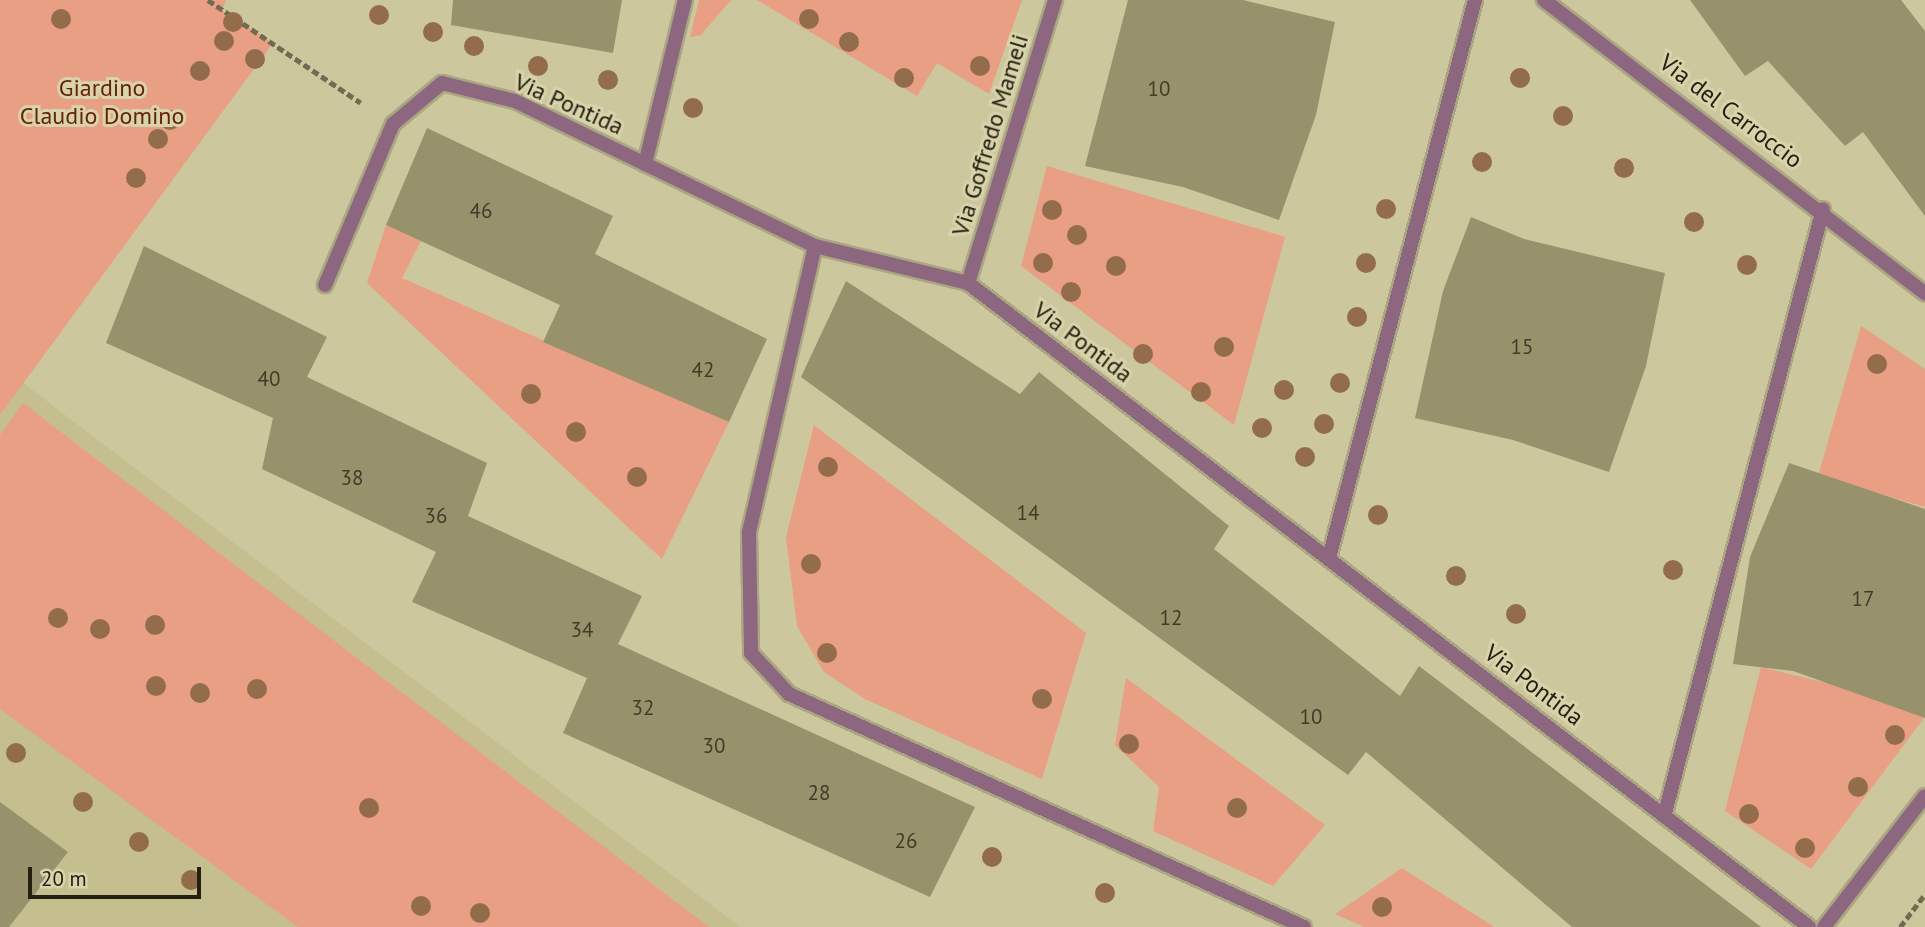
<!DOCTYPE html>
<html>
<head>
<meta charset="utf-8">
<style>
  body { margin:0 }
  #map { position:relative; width:1925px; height:927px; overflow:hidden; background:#cdc79e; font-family:"PT Sans",sans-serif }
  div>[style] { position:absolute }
  .built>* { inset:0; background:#c5be8e }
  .green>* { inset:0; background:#e89f84 }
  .building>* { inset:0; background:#98926c }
  .path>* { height:4.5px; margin-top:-2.25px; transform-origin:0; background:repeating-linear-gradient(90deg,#706c51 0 7px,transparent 0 10.5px) }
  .roads { filter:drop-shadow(2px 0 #aba682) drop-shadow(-2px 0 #aba682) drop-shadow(0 2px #aba682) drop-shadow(0 -2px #aba682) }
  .service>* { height:14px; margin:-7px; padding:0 7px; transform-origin:7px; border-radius:7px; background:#8d667f }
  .minor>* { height:14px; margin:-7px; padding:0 7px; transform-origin:7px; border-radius:7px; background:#8d667f }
  .trees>* { width:20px; height:20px; margin:-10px; border-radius:50%; background:#936d4b }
  span { translate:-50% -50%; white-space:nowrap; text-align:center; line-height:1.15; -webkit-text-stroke:6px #d9d3ab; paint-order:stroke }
  .number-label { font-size:21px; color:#403c28 }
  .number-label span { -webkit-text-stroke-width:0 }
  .park-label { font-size:24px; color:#642307 }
  .street-label { font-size:24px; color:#232011 }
  .scale { position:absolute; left:28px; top:867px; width:173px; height:32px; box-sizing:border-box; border:4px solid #232011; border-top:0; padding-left:9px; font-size:21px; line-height:24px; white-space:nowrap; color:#232011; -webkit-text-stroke:5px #d9d3ab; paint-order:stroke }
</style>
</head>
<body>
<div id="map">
  <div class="built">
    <div style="clip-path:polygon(23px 383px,740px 927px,0 927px,0 415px)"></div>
  </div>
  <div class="green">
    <div style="clip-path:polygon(0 0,226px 0,222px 10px,273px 43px,0 415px)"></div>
    <div style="clip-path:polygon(699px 0,731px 0,701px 35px,690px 37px)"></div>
    <div style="clip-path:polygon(757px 0,1022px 0,989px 94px,937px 63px,917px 96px)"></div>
    <div style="clip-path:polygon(1047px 166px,1285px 237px,1234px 425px,1021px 266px)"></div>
    <div style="clip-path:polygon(386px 225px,421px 241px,402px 278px,729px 422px,662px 559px,367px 283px)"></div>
    <div style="clip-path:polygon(1861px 326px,1925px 369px,1925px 507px,1818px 476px)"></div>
    <div style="clip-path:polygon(23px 403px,709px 927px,298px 927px,0 709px,0 435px)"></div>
    <div style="clip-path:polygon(814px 425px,1086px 633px,1042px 779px,865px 699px,824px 672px,797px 626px,786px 537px)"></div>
    <div style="clip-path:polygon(1761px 667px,1868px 693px,1924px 718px,1811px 869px,1725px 811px)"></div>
    <div style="clip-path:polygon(1126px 678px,1325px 825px,1273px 886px,1153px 831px,1159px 787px,1115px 745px)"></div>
    <div style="clip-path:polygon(1402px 868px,1494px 927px,1364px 927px,1335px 914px)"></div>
  </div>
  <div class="building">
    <div style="clip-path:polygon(453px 0,622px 0,613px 53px,451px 25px)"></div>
    <div style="clip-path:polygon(1128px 0,1243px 0,1335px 22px,1316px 115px,1279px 220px,1183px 187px,1085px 166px)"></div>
    <div style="clip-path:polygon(1690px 0,1901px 0,1925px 31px,1925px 216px,1863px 132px,1845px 146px,1768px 61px,1745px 76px)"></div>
    <div style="clip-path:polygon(427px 128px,613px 216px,595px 254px,767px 339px,729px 422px,543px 342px,560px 305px,386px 225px)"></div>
    <div style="clip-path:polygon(1471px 217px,1524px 239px,1665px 273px,1646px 366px,1609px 472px,1513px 440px,1415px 418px,1443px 291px)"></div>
    <div style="clip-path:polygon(144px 246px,327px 337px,307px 377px,487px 463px,468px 516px,642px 596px,618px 644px,975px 807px,930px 897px,563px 733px,587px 678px,412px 602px,436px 552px,262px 469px,273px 418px,106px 343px)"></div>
    <div style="clip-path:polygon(846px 281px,1020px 394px,1039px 372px,1229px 526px,1214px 549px,1400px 696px,1419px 666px,1761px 927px,1572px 927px,1366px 752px,1348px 775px,801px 377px)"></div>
    <div style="clip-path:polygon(1789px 463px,1925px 509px,1925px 718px,1793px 671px,1733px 664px,1750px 557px)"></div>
    <div style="clip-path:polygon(0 802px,68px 852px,9px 927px,0 927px)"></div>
  </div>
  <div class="path">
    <div style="left:208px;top:0;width:184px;rotate:33.9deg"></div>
    <div style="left:1900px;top:927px;width:41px;rotate:-52.9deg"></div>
  </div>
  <div class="roads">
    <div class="service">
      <div style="left:645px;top:164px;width:169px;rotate:-76.3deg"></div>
      <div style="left:815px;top:246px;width:294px;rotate:103deg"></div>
      <div style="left:749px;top:533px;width:120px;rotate:89deg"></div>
      <div style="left:751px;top:653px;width:56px;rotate:47.2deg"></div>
      <div style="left:789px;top:694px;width:565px;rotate:24.34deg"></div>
      <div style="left:1329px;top:558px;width:577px;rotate:-75.34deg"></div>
      <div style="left:1665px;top:813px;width:624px;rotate:-75.34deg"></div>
    </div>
    <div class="minor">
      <div style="left:1544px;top:0;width:481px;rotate:37.6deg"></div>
      <div style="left:968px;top:283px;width:296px;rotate:-72.9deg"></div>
      <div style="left:325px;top:285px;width:175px;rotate:-67.1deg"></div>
      <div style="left:393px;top:124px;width:64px;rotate:-39.9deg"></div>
      <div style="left:442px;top:83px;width:75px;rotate:13.9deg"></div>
      <div style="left:515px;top:101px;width:333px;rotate:25.8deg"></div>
      <div style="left:815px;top:246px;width:157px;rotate:13.6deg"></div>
      <div style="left:968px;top:283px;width:1059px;rotate:37.44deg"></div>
      <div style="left:1824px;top:927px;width:165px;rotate:-52.4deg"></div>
    </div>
  </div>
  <div class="trees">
    <div style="left:379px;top:15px"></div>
    <div style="left:61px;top:19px"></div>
    <div style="left:809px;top:19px"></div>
    <div style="left:233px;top:22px"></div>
    <div style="left:433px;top:32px"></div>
    <div style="left:224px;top:41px"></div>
    <div style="left:849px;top:42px"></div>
    <div style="left:474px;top:46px"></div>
    <div style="left:255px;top:59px"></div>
    <div style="left:538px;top:66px"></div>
    <div style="left:980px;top:66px"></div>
    <div style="left:200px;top:71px"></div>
    <div style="left:904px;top:78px"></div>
    <div style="left:1520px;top:78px"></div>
    <div style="left:608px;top:80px"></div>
    <div style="left:693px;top:108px"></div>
    <div style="left:1563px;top:116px"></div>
    <div style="left:170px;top:120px"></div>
    <div style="left:158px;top:139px"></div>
    <div style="left:1482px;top:162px"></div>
    <div style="left:1624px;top:168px"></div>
    <div style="left:136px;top:178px"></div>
    <div style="left:1386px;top:209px"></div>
    <div style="left:1052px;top:210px"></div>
    <div style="left:1694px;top:222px"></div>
    <div style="left:1077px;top:235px"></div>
    <div style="left:1043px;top:263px"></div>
    <div style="left:1366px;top:263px"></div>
    <div style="left:1747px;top:265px"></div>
    <div style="left:1116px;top:266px"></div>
    <div style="left:1071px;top:292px"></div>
    <div style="left:1357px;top:317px"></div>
    <div style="left:1224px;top:347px"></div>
    <div style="left:1143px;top:354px"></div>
    <div style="left:1877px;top:364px"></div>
    <div style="left:1340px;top:383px"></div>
    <div style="left:1284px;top:390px"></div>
    <div style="left:1201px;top:392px"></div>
    <div style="left:531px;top:394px"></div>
    <div style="left:1324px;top:424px"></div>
    <div style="left:1262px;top:428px"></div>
    <div style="left:576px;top:432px"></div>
    <div style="left:1305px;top:457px"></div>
    <div style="left:828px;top:467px"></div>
    <div style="left:637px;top:477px"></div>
    <div style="left:1378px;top:515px"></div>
    <div style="left:811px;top:564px"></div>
    <div style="left:1673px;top:570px"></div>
    <div style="left:1456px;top:576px"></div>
    <div style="left:1516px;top:614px"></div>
    <div style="left:58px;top:618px"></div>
    <div style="left:155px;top:625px"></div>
    <div style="left:100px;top:629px"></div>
    <div style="left:827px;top:653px"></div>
    <div style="left:156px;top:686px"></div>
    <div style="left:257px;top:689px"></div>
    <div style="left:200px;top:693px"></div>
    <div style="left:1042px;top:699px"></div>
    <div style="left:1895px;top:735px"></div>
    <div style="left:1129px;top:744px"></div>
    <div style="left:16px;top:753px"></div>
    <div style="left:1858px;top:787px"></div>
    <div style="left:83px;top:802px"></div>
    <div style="left:369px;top:808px"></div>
    <div style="left:1237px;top:808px"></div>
    <div style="left:1749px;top:814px"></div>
    <div style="left:139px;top:842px"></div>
    <div style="left:1805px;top:848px"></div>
    <div style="left:992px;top:857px"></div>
    <div style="left:191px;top:880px"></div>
    <div style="left:1105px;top:893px"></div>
    <div style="left:421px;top:906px"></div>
    <div style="left:1382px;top:907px"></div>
    <div style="left:480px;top:913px"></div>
  </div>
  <div class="number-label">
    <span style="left:1159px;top:89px">10</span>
    <span style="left:481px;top:211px">46</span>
    <span style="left:1522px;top:347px">15</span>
    <span style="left:703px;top:370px">42</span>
    <span style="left:269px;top:379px">40</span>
    <span style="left:352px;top:478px">38</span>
    <span style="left:1028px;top:513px">14</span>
    <span style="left:436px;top:516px">36</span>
    <span style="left:1863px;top:599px">17</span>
    <span style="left:1171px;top:618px">12</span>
    <span style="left:582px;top:630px">34</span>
    <span style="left:643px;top:708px">32</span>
    <span style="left:1311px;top:717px">10</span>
    <span style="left:714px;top:746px">30</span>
    <span style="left:819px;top:793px">28</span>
    <span style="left:906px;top:841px">26</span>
  </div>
  <div class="park-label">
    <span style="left:102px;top:102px">Giardino<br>Claudio Domino</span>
  </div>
  <div class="street-label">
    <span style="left:569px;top:104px;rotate:24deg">Via Pontida</span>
    <span style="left:1731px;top:111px;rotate:37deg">Via del Carroccio</span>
    <span style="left:990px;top:135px;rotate:-73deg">Via Goffredo Mameli</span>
    <span style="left:1083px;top:342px;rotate:37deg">Via Pontida</span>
    <span style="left:1534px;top:685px;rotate:37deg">Via Pontida</span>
  </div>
  <div class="scale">20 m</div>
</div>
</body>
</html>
